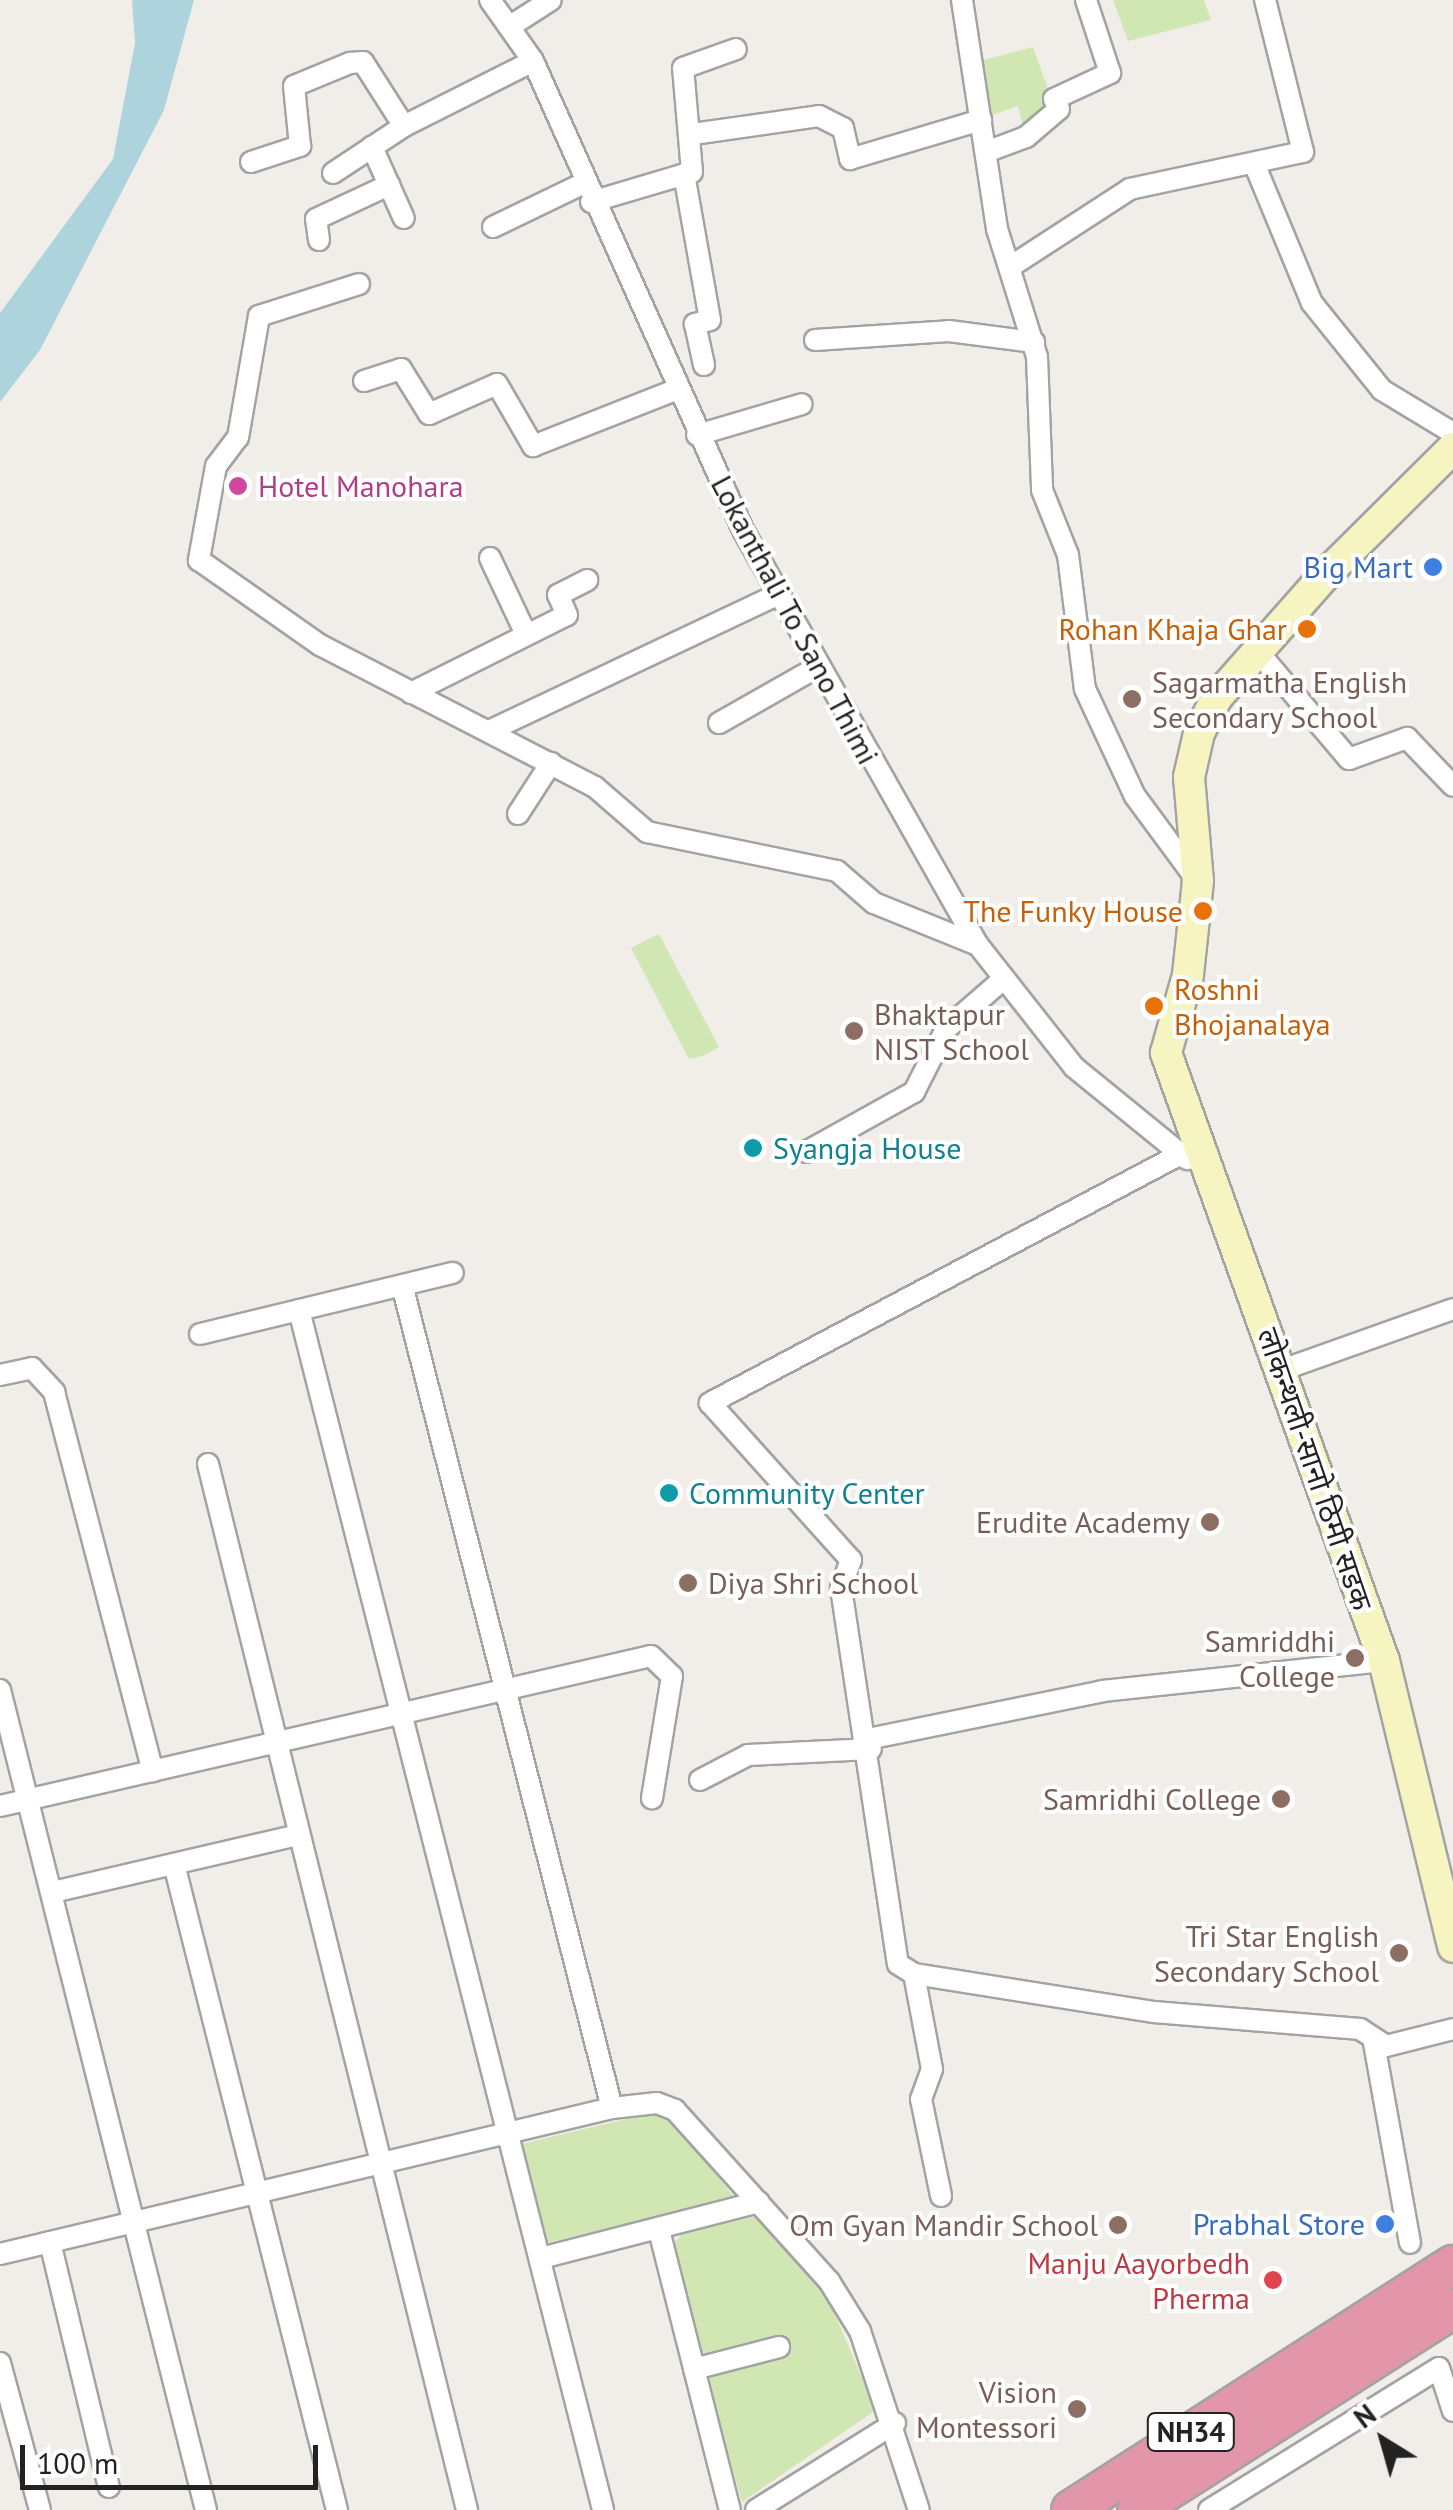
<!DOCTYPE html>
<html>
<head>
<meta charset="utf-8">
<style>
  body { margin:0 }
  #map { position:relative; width:1453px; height:2510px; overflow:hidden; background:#f1eee9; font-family:"PT Sans","Noto Sans Devanagari",sans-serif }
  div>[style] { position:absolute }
  .grass>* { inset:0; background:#d0e7b3 }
  .water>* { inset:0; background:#add4dc }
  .roads { filter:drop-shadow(2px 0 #a3a3a3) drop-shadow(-2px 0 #a3a3a3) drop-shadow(0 2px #a3a3a3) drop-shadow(0 -2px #a3a3a3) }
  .street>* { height:20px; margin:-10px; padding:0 10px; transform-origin:10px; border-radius:10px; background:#fff }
  .secondary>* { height:30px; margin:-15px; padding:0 15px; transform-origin:15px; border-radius:15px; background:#f6f5c2 }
  .highway>* { height:38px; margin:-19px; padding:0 19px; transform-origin:19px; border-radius:19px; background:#e396aa }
  .dots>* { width:28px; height:28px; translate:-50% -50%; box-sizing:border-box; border:5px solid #fff; border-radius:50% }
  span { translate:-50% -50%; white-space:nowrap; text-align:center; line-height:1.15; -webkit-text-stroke:8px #fff; paint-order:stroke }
  .shield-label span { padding:2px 8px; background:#fff; border:2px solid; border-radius:8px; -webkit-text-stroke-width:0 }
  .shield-label { font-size:28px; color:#222; font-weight:700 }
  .hotel-label { font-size:30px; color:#b23c85 }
  .left { translate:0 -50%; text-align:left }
  .shop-label { font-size:30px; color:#366cbe }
  .right { translate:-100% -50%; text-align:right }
  .street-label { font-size:30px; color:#222 }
  .food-label { font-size:30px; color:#c56008 }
  .education-label { font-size:30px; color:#785e54 }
  .culture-label { font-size:30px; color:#0d838f }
  .health-label { font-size:30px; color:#be3a42 }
  .north { position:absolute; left:1333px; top:2390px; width:100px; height:100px; -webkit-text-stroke:8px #fff; paint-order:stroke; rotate:323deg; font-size:28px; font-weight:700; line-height:40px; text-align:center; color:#222 }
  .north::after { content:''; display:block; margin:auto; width:35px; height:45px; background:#222; clip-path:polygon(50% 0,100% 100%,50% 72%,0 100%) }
  .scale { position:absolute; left:20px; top:2445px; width:298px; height:45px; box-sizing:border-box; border:5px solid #222; border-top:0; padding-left:12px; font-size:30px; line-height:35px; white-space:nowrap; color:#222; -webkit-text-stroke:8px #fff; paint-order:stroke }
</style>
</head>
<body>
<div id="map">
  <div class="grass">
    <div style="clip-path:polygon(1113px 0,1204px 0,1211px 20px,1128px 41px)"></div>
    <div style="clip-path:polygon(1033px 47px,1055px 109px,1025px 134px,1018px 106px,986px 117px,976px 62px)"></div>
    <div style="clip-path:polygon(659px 934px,719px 1047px,703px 1056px,689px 1059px,631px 948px)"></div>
    <div style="clip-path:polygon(663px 2110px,735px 2198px,546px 2243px,522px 2144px)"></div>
    <div style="clip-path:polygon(758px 2216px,822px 2284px,876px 2410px,742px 2502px,707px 2383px,711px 2356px,700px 2351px,672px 2245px,683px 2233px)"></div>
  </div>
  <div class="water">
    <div style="clip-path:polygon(132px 0,194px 0,164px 110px,40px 350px,0 402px,0 313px,113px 159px,135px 43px)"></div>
  </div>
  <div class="roads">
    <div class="street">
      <div style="left:490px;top:0;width:75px;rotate:54.8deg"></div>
      <div style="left:533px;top:61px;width:514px;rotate:65.88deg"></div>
      <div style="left:743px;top:530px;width:477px;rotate:60.5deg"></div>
      <div style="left:978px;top:945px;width:155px;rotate:51.8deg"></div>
      <div style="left:1074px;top:1067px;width:146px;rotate:39.2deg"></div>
      <div style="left:962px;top:0;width:232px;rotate:81.3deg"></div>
      <div style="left:997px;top:229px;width:134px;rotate:72.6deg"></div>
      <div style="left:1037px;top:357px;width:133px;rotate:87.8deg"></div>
      <div style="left:1042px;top:490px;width:70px;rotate:68.2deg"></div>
      <div style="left:1068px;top:555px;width:135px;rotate:82.8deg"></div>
      <div style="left:1085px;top:689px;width:118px;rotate:65deg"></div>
      <div style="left:1135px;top:796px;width:104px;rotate:53.6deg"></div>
      <div style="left:512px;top:25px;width:46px;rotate:-32.7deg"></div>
      <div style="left:693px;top:134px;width:127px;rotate:-8.1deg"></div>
      <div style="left:819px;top:116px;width:27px;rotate:27deg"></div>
      <div style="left:843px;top:128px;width:32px;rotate:77deg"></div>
      <div style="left:850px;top:159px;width:137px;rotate:-16.6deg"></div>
      <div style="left:986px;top:152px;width:43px;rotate:-20.6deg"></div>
      <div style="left:1026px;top:137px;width:43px;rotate:-40.3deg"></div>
      <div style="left:1059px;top:109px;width:11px;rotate:-117deg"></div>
      <div style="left:1054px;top:99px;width:62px;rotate:-24.9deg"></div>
      <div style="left:1110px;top:73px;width:77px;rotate:-108.2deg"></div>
      <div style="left:251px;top:162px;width:52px;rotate:-18.1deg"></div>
      <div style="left:300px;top:146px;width:60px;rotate:-95.7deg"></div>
      <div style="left:294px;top:86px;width:61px;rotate:-22.3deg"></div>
      <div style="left:350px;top:63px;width:13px;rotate:-4deg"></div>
      <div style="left:363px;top:62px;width:76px;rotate:57.4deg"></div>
      <div style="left:404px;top:126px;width:144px;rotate:-26.7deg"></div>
      <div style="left:1256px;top:168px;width:146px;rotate:67.5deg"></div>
      <div style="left:1312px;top:303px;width:112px;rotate:51.2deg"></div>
      <div style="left:1382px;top:390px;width:83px;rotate:31.2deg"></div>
      <div style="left:333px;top:173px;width:85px;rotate:-33.5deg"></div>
      <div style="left:684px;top:174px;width:148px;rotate:79.9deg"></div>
      <div style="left:710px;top:320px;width:16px;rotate:165deg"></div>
      <div style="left:695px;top:324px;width:42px;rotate:77.6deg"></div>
      <div style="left:389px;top:185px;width:36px;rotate:66deg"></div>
      <div style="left:591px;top:202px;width:105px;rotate:-16.5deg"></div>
      <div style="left:692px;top:172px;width:104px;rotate:-94.9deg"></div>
      <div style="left:683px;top:68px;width:56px;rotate:-19.7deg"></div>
      <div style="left:493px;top:227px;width:99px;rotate:-25.8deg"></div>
      <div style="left:319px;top:240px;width:21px;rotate:-98deg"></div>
      <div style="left:316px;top:219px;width:81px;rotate:-25deg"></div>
      <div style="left:389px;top:185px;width:42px;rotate:-114.1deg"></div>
      <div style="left:1010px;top:267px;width:143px;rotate:-33deg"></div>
      <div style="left:1130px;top:189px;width:177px;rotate:-12.1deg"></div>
      <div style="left:1303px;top:152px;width:157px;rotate:-104deg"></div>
      <div style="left:359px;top:284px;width:105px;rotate:162.3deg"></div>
      <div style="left:259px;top:316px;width:123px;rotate:99.8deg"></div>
      <div style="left:238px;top:437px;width:36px;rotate:127deg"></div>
      <div style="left:216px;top:466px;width:96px;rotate:100.3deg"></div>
      <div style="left:199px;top:560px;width:148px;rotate:35.1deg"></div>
      <div style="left:320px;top:645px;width:309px;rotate:27.3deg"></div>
      <div style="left:595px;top:787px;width:69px;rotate:40.9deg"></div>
      <div style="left:647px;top:832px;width:194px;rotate:11.6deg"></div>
      <div style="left:837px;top:871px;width:49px;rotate:40.9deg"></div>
      <div style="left:874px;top:903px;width:112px;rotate:22deg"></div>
      <div style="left:815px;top:340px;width:134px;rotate:-3.8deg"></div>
      <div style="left:949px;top:331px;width:86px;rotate:7.4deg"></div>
      <div style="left:364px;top:381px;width:39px;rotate:-18deg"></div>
      <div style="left:401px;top:369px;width:53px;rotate:58.1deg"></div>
      <div style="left:429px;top:414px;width:74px;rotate:-23.8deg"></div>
      <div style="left:497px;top:384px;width:72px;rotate:59.9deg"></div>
      <div style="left:533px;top:446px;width:156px;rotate:-21.5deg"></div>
      <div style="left:697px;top:435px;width:109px;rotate:-16.4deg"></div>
      <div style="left:490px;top:558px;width:82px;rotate:64.7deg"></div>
      <div style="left:1259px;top:653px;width:139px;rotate:49.7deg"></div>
      <div style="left:1349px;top:759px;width:62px;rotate:-19.9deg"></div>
      <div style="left:1407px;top:738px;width:66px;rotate:46.2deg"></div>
      <div style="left:411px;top:693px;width:174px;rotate:-26.6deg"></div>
      <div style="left:567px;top:615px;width:22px;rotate:-114deg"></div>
      <div style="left:558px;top:595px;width:33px;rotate:-27deg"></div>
      <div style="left:719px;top:723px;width:112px;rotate:-29.6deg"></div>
      <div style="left:489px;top:731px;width:318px;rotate:-25.3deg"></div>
      <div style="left:518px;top:814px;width:61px;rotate:-57.1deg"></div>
      <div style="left:806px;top:1152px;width:124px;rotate:-29.1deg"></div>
      <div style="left:914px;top:1092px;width:71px;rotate:-63.1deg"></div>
      <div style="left:946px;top:1029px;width:73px;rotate:-41.1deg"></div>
      <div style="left:1179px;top:1155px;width:531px;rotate:152.13deg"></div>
      <div style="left:710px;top:1403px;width:211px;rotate:48.1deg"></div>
      <div style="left:851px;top:1560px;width:30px;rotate:110deg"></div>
      <div style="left:841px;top:1588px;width:380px;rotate:81.4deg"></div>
      <div style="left:898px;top:1964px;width:19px;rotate:32deg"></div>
      <div style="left:914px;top:1974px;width:243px;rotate:9deg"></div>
      <div style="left:1154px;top:2012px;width:207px;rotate:4.7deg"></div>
      <div style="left:1360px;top:2029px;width:31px;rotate:33deg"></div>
      <div style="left:1386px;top:2046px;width:69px;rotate:-14.2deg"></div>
      <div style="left:299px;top:1310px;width:1238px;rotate:75.78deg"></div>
      <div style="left:200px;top:1334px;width:260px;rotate:-13.6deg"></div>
      <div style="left:1279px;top:1371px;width:185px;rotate:-19.6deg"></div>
      <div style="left:0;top:1375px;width:33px;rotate:-12deg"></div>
      <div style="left:32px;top:1368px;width:33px;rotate:47deg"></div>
      <div style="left:54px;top:1392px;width:392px;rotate:75.4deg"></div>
      <div style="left:208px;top:1464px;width:1078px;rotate:76.09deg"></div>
      <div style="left:0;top:1690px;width:845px;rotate:75.9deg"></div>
      <div style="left:868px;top:1739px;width:240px;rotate:-11.5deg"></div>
      <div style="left:1103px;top:1691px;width:283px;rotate:-6.1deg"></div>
      <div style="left:700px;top:1780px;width:54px;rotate:-27.5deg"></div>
      <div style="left:748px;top:1755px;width:123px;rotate:-2.8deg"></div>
      <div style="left:0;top:1806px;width:668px;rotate:-12.98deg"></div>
      <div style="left:651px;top:1656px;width:29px;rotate:44deg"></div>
      <div style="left:672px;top:1676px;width:124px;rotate:99.3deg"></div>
      <div style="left:174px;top:1864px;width:666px;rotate:75.84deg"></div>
      <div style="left:53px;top:1892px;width:252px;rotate:-13.1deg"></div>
      <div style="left:914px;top:1974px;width:97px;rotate:79.3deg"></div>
      <div style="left:932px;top:2069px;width:32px;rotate:110deg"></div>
      <div style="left:921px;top:2099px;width:99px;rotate:78.3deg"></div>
      <div style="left:1374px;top:2043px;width:203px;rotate:79.8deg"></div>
      <div style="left:612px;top:2108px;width:45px;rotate:-6.3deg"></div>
      <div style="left:657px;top:2103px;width:19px;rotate:21deg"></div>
      <div style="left:675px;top:2110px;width:230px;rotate:48deg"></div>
      <div style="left:829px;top:2281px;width:59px;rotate:58.2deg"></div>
      <div style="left:860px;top:2331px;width:188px;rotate:71.8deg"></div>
      <div style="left:659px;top:2230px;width:289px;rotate:75.8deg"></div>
      <div style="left:50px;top:2242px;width:252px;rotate:76.5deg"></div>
      <div style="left:0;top:2254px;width:629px;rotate:-13.42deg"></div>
      <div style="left:612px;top:2108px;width:849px;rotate:-104.31deg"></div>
      <div style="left:541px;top:2258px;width:225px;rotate:-14.4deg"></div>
      <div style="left:0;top:2363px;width:152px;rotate:74.8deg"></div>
      <div style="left:694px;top:2369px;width:88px;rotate:-14.5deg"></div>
      <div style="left:756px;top:2510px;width:164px;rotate:-32deg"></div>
      <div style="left:1209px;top:2510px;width:270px;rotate:-31.7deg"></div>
      <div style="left:1439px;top:2368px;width:45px;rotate:72deg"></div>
    </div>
    <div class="secondary">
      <div style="left:1453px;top:448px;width:179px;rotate:135.2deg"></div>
      <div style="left:1326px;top:574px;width:164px;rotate:131.5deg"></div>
      <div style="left:1217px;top:697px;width:40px;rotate:116.6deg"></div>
      <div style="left:1199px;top:733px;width:45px;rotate:102.8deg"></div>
      <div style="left:1189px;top:777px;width:104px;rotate:85.1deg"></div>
      <div style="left:1198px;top:881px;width:95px;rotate:96.1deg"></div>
      <div style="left:1188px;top:975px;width:81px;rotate:105.8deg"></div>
      <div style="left:1166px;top:1053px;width:646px;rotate:70.27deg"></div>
      <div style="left:1384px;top:1661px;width:294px;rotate:76.4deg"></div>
    </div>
    <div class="highway">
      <div style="left:1071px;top:2510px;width:454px;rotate:-32.7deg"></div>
      <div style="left:1137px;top:2510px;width:375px;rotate:-32.5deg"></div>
    </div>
  </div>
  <div class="dots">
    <div style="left:238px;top:486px;background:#d1479c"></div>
    <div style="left:1433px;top:567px;background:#3f7fe0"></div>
    <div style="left:1307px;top:629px;background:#e8710a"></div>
    <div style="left:1132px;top:699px;background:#8d6e63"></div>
    <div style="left:1203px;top:911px;background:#e8710a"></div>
    <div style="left:1154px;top:1006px;background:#e8710a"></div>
    <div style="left:854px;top:1031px;background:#8d6e63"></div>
    <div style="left:753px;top:1148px;background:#0f9aa8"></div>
    <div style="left:669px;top:1493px;background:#0f9aa8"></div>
    <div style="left:1210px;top:1522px;background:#8d6e63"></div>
    <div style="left:688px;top:1583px;background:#8d6e63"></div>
    <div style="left:1355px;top:1658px;background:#8d6e63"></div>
    <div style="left:1281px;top:1799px;background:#8d6e63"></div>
    <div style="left:1399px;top:1953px;background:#8d6e63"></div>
    <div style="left:1385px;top:2224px;background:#3f7fe0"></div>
    <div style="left:1118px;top:2225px;background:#8d6e63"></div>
    <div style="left:1273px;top:2280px;background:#e0444e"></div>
    <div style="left:1077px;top:2409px;background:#8d6e63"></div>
  </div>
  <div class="shield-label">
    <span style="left:1191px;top:2432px">NH34</span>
  </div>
  <div class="hotel-label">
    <span class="left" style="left:258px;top:486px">Hotel Manohara</span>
  </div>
  <div class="shop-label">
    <span class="right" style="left:1413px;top:567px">Big Mart</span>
    <span class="right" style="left:1365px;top:2224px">Prabhal Store</span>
  </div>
  <div class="street-label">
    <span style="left:795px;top:620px;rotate:62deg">Lokanthali To Sano Thimi</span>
    <span style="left:1315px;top:1469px;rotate:71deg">लोकन्थली-सानो ठिमी सडक</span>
  </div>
  <div class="food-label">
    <span class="right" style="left:1287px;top:629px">Rohan Khaja Ghar</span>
    <span class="right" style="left:1183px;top:911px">The Funky House</span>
    <span class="left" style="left:1174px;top:1006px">Roshni<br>Bhojanalaya</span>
  </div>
  <div class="education-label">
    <span class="left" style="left:1152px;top:699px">Sagarmatha English<br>Secondary School</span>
    <span class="left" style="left:874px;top:1031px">Bhaktapur<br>NIST School</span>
    <span class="right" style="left:1190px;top:1522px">Erudite Academy</span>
    <span class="left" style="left:708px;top:1583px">Diya Shri School</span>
    <span class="right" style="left:1335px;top:1658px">Samriddhi<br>College</span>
    <span class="right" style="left:1261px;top:1799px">Samridhi College</span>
    <span class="right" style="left:1379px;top:1953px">Tri Star English<br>Secondary School</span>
    <span class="right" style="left:1098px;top:2225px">Om Gyan Mandir School</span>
    <span class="right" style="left:1057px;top:2409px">Vision<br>Montessori</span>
  </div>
  <div class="culture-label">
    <span class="left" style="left:773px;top:1148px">Syangja House</span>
    <span class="left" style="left:689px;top:1493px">Community Center</span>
  </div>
  <div class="health-label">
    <span class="right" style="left:1250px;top:2280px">Manju Aayorbedh<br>Pherma</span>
  </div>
  <div class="north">N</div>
  <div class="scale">100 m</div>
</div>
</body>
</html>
